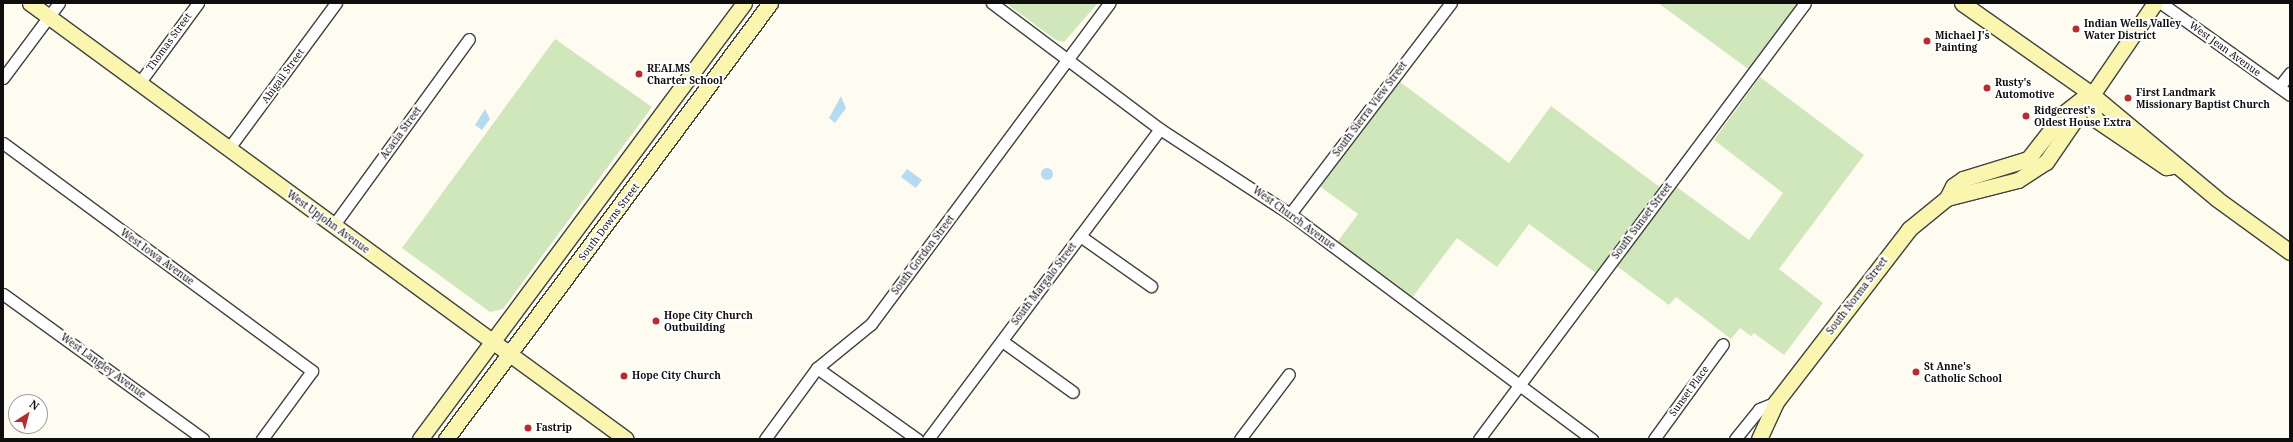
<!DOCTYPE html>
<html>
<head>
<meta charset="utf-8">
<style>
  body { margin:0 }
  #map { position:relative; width:2293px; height:442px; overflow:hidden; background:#fefcf0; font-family:"Noto Serif",serif }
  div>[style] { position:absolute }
  .green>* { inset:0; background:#d0e7bb }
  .water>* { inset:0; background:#b7daf3 }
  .round { border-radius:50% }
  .roads { filter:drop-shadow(1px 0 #414141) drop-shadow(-1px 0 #414141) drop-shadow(0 1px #414141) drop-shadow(0 -1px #414141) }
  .street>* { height:11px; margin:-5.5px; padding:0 5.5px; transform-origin:5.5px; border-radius:5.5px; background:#fff }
  .secondary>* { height:15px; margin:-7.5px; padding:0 7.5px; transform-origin:7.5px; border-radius:7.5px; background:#faf5af }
  .dots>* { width:11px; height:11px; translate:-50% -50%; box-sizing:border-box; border:2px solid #fff; border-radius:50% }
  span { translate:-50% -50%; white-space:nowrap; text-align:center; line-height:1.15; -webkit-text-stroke:4px #fff; paint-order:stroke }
  .poi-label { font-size:10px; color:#0e0e0e; font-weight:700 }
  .left { translate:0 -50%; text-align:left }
  .street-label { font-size:10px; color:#0e0e0e }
  .frame { position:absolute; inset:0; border:4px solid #0e0e0e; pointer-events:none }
  .north { position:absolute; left:8px; top:394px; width:40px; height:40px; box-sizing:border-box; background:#fff; border:1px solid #9f9f9f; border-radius:50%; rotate:36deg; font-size:11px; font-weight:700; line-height:16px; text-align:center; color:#0e0e0e }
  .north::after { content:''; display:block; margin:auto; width:14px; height:18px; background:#b72d2e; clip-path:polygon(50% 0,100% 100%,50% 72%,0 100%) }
</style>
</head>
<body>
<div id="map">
  <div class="green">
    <div style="clip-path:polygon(1006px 3px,1098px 3px,1064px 42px,1056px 40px)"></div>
    <div style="clip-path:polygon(1658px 3px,1800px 3px,1751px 71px)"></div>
    <div style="clip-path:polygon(555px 39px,652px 107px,503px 309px,490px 312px,402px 248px)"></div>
    <div style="clip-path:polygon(1760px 77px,1864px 155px,1779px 269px,1823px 303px,1784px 355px,1754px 333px,1751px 336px,1740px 328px,1731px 339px,1676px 297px,1669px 305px,1614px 264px,1674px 185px,1749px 240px,1783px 193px,1714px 140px)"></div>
    <div style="clip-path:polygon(1396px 79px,1509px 163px,1551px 106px,1661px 188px,1597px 274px,1529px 224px,1497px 267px,1457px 238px,1411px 299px,1336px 244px,1358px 214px,1318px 185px)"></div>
  </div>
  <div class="water">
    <div style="clip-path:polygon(841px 96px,846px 108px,835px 123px,829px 118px)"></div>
    <div style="clip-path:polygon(485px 109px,490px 119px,482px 130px,475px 125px)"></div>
    <div class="round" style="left:1041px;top:168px;width:12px;height:12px"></div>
    <div style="clip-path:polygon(907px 169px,922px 180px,916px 188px,901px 177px)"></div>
  </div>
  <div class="roads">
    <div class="street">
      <div style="left:992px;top:3px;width:210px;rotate:36.9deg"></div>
      <div style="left:1160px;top:129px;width:155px;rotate:33.2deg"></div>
      <div style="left:1290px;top:214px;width:377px;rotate:36.7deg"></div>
      <div style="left:2161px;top:3px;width:158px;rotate:35.5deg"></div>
      <div style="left:3px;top:78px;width:94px;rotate:-53.3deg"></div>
      <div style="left:140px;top:82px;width:98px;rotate:-53.7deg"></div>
      <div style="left:2279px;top:87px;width:18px;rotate:-52deg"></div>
      <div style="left:3px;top:143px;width:384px;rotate:36.4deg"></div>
      <div style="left:312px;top:371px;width:84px;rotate:126.3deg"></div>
      <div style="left:229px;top:148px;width:180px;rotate:-53.6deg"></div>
      <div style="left:1290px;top:214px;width:265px;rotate:-52.7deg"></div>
      <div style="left:333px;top:226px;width:231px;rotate:-54deg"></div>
      <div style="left:1080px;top:236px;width:87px;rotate:35.2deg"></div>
      <div style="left:3px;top:294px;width:247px;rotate:35.9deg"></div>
      <div style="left:1002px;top:341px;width:87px;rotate:35.7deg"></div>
      <div style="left:817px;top:368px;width:123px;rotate:35.4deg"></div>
      <div style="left:765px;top:439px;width:88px;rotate:-53.8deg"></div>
      <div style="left:817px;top:368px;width:70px;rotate:-39.2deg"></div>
      <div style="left:871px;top:324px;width:400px;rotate:-53.4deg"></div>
      <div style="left:928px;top:439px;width:387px;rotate:-53.2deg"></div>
      <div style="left:1240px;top:439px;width:81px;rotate:-53deg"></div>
      <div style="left:1479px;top:439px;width:544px;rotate:-53.21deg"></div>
      <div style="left:1654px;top:439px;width:117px;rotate:-54deg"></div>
      <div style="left:1735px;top:439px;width:38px;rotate:-51deg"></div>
      <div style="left:1759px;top:409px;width:18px;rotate:-22deg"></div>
    </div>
    <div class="secondary">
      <div style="left:30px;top:3px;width:738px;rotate:36.19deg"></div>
      <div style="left:1962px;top:3px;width:156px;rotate:35.1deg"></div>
      <div style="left:2090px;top:93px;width:165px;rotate:39.8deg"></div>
      <div style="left:2217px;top:199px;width:90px;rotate:36deg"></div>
      <div style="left:2090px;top:93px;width:26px;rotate:79deg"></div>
      <div style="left:2095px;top:119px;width:86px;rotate:34.1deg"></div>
      <div style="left:2166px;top:167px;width:6px;rotate:-9deg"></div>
      <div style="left:1947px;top:198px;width:13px;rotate:-63deg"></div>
      <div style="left:1953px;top:186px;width:12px;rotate:-35deg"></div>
      <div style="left:1963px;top:179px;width:68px;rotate:-17.1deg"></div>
      <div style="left:2028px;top:159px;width:58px;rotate:-52deg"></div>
      <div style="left:2064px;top:113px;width:28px;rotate:-38deg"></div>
      <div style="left:420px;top:439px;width:543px;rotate:-53.38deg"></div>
      <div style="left:446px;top:439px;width:543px;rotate:-53.38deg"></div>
      <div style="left:1759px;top:439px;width:41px;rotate:-65.3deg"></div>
      <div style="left:1776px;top:402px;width:218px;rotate:-52.4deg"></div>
      <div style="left:1909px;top:229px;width:49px;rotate:-39.2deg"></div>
      <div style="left:1947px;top:198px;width:73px;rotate:-14.2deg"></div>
      <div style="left:2018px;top:180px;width:33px;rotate:-33deg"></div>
      <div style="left:2046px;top:162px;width:193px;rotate:-55.6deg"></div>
    </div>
  </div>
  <div class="dots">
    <div style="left:2076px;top:29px;background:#b72d2e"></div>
    <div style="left:1927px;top:41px;background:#b72d2e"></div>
    <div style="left:639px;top:74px;background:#b72d2e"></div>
    <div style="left:1987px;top:88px;background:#b72d2e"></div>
    <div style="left:2128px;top:98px;background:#b72d2e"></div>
    <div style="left:2026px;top:116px;background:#b72d2e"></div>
    <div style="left:656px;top:321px;background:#b72d2e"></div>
    <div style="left:1916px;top:372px;background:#b72d2e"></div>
    <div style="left:624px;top:376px;background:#b72d2e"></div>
    <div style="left:528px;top:428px;background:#b72d2e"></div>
  </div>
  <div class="poi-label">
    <span class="left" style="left:2084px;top:29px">Indian Wells Valley<br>Water District</span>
    <span class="left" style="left:1935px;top:41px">Michael J's<br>Painting</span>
    <span class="left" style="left:647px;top:74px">REALMS<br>Charter School</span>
    <span class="left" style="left:1995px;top:88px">Rusty's<br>Automotive</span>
    <span class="left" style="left:2136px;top:98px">First Landmark<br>Missionary Baptist Church</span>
    <span class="left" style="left:2034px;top:116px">Ridgecrest's<br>Oldest House Extra</span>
    <span class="left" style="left:664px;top:321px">Hope City Church<br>Outbuilding</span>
    <span class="left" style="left:1924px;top:372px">St Anne's<br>Catholic School</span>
    <span class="left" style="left:632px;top:376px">Hope City Church</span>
    <span class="left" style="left:536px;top:428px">Fastrip</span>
  </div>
  <div class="street-label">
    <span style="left:169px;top:42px;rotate:-54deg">Thomas Street</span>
    <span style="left:2225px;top:49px;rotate:36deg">West Jean Avenue</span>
    <span style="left:283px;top:76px;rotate:-54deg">Abigail Street</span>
    <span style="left:1370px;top:109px;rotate:-53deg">South Sierra View Street</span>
    <span style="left:401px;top:133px;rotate:-54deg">Acacia Street</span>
    <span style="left:1294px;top:218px;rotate:36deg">West Church Avenue</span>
    <span style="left:1642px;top:221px;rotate:-53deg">South Sunset Street</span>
    <span style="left:328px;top:222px;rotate:36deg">West Upjohn Avenue</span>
    <span style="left:609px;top:222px;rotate:-53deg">South Downs Street</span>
    <span style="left:923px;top:255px;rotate:-53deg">South Gordon Street</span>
    <span style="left:157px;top:257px;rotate:36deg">West Iowa Avenue</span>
    <span style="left:1044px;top:284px;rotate:-53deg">South Margalo Street</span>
    <span style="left:1857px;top:296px;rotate:-53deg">South Norma Street</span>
    <span style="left:103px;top:366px;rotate:36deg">West Langley Avenue</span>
    <span style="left:1689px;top:391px;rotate:-54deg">Sunset Place</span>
  </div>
  <div class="frame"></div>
  <div class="north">N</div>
</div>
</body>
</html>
